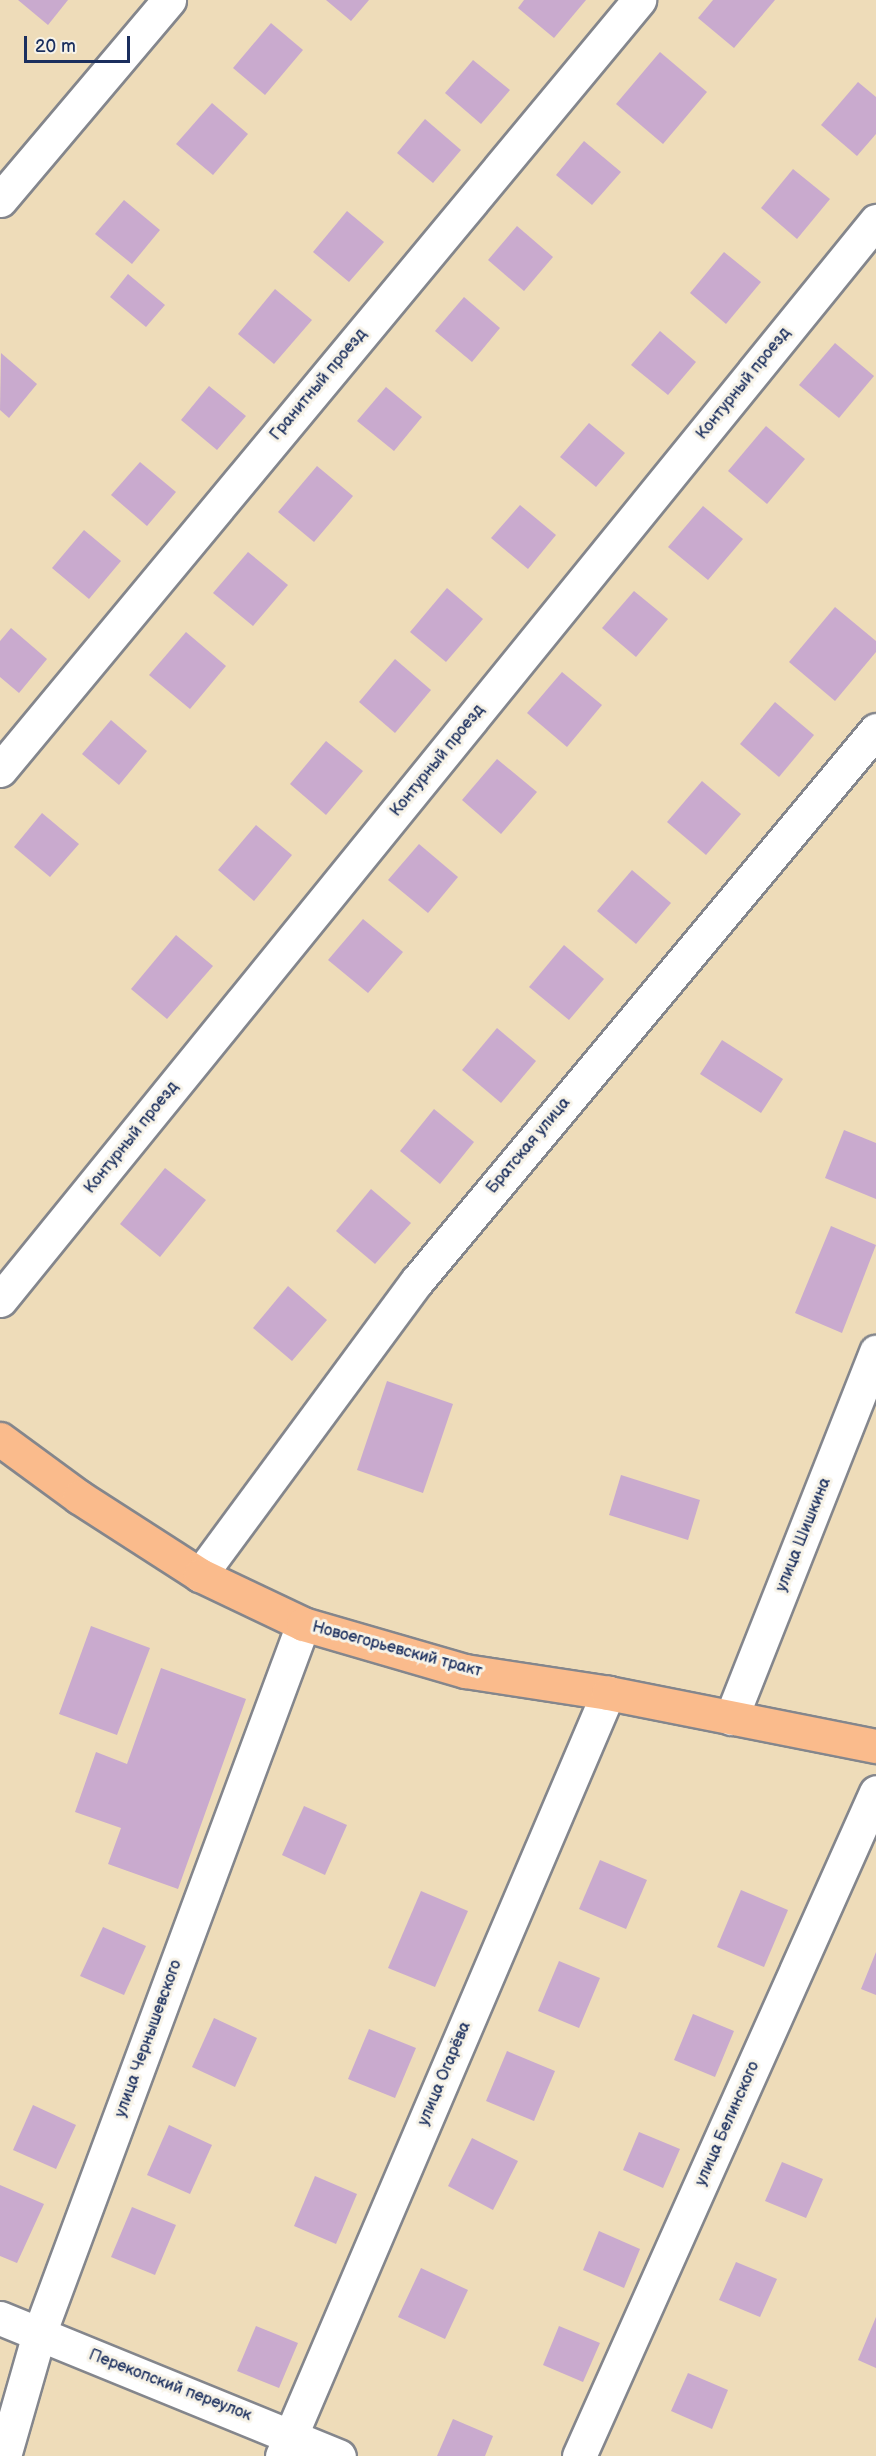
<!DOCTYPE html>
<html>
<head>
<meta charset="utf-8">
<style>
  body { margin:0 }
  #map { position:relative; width:876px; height:2456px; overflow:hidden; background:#eedcb9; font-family:"Balsamiq Sans",sans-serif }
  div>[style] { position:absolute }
  .building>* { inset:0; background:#c9aace }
  .roads { filter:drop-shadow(2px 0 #84868c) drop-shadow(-2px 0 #84868c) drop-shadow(0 2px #84868c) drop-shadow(0 -2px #84868c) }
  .minor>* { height:33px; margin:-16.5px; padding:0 16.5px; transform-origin:16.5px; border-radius:16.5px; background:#fff }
  .major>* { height:33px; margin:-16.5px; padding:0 16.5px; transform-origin:16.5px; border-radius:16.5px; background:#fabb8c }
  span { translate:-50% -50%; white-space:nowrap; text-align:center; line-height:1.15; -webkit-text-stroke:6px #f7f3e8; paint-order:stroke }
  .street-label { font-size:16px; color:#1b2f5e }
  .scale { position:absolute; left:24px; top:36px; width:106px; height:27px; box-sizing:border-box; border:3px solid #1b2f5e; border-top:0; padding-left:8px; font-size:18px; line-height:21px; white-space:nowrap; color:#1b2f5e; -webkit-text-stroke:4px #f7f3e8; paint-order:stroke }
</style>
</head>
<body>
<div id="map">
  <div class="building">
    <div style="clip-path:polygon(18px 0,68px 0,48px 25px)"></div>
    <div style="clip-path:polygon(326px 0,369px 0,351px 21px)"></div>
    <div style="clip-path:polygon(524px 0,586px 0,554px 38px,518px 8px)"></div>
    <div style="clip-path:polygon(713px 0,775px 0,734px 48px,698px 18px)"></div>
    <div style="clip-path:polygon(271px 23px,303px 50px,265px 95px,233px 68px)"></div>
    <div style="clip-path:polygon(660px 52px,707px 92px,663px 144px,616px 104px)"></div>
    <div style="clip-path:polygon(473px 60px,510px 90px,481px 124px,445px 93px)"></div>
    <div style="clip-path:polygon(858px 82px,876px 97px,876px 134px,857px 156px,821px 125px)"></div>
    <div style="clip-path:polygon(212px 103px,248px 134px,213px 175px,176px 144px)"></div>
    <div style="clip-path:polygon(425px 119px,461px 150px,433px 183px,397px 153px)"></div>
    <div style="clip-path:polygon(584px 141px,621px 172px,592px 205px,556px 175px)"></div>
    <div style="clip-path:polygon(793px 169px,830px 199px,797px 239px,761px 208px)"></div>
    <div style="clip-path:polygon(124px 200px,160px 230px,132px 264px,95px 234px)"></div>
    <div style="clip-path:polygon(347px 211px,384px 242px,349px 282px,313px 252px)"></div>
    <div style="clip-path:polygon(517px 226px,553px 257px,524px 291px,488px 260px)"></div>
    <div style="clip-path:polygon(724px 252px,761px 282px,726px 324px,690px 293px)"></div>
    <div style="clip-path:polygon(128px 274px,165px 305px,146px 327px,110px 297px)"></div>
    <div style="clip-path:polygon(275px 289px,312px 320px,274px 364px,238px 334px)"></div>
    <div style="clip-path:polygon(464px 297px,500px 328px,472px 362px,435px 331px)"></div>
    <div style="clip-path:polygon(660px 331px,696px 362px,668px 395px,631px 365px)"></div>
    <div style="clip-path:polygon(835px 343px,874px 376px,839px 418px,799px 385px)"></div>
    <div style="clip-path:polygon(1px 353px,37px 384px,9px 418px,0 410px)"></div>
    <div style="clip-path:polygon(209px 386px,246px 416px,217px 450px,181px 420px)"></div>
    <div style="clip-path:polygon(386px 387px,422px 417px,394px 451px,357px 421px)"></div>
    <div style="clip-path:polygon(589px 423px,625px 453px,596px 487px,560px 457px)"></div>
    <div style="clip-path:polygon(766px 426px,805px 459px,767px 504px,728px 471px)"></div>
    <div style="clip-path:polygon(140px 462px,176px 492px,147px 526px,111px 495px)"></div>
    <div style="clip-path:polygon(317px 466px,353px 496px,314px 542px,278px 512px)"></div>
    <div style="clip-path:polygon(520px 505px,556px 535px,528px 569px,491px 538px)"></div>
    <div style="clip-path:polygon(703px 506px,743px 539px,708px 580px,668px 547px)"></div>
    <div style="clip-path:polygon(84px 530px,121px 561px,89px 599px,52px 568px)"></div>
    <div style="clip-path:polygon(248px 552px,288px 585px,253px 626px,213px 593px)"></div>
    <div style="clip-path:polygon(447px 588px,483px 619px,446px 662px,410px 632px)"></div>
    <div style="clip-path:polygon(634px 591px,668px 619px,636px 657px,602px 628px)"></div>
    <div style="clip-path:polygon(835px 607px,876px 641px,876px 652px,835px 701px,789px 662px)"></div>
    <div style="clip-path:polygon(11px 628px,47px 659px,19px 693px,0 677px,0 641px)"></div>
    <div style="clip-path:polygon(186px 632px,226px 666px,190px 709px,149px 675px)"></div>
    <div style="clip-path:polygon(395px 659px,431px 690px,395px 733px,359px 702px)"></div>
    <div style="clip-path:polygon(562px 672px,602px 705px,567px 747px,527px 713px)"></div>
    <div style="clip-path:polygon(775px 702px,814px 735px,779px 777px,740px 744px)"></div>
    <div style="clip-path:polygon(111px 720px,147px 751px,119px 785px,82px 754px)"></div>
    <div style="clip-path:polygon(326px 741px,363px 771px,326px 815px,290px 784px)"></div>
    <div style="clip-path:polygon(497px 759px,537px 792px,501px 834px,462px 800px)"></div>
    <div style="clip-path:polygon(702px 781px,741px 814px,706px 855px,667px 822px)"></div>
    <div style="clip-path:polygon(42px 813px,79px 844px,50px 877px,14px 847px)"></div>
    <div style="clip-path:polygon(256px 825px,292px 855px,254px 901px,218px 870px)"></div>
    <div style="clip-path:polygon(419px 844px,458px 877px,428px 913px,388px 880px)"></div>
    <div style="clip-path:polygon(632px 870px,671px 903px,636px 944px,597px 911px)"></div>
    <div style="clip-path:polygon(363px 919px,403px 952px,368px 993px,328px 960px)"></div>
    <div style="clip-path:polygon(176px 935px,213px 966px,167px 1019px,131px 989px)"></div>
    <div style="clip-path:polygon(564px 945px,604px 979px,569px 1020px,529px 987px)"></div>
    <div style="clip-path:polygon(497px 1028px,536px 1061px,501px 1103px,462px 1070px)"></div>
    <div style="clip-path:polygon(722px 1040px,783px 1079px,761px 1113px,700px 1074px)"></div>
    <div style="clip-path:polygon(434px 1109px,474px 1142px,440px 1184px,400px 1151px)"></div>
    <div style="clip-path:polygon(844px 1130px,876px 1143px,876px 1199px,825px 1178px)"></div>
    <div style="clip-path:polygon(165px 1168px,206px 1200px,160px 1257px,120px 1224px)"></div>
    <div style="clip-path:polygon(371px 1189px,411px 1223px,375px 1264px,336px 1231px)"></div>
    <div style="clip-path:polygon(831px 1226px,876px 1245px,842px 1333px,795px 1313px)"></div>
    <div style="clip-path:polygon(288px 1286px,327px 1320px,292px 1361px,253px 1328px)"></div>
    <div style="clip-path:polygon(387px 1381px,453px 1404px,423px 1493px,357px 1470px)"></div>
    <div style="clip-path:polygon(621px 1475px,700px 1500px,688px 1540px,609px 1515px)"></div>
    <div style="clip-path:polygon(91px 1626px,150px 1648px,117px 1735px,59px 1714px)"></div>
    <div style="clip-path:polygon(161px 1668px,246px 1699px,178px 1889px,108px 1864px,121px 1828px,75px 1812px,96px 1752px,127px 1764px)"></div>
    <div style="clip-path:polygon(304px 1806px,347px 1825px,325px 1875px,282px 1855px)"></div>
    <div style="clip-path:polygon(600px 1860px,647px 1880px,626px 1929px,579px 1909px)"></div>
    <div style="clip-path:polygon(741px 1890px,788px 1910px,764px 1967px,717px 1947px)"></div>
    <div style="clip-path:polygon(421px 1891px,468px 1911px,435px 1987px,388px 1968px)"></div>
    <div style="clip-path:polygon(103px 1927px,146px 1946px,124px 1995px,80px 1976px)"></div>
    <div style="clip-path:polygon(876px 1952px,876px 1995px,861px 1989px)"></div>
    <div style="clip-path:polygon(559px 1961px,600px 1978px,579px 2028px,538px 2011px)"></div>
    <div style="clip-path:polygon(693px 2014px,734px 2031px,715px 2077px,674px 2060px)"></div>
    <div style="clip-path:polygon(214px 2018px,257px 2038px,235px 2087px,192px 2067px)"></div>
    <div style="clip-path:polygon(369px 2029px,416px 2048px,395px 2098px,348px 2079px)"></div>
    <div style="clip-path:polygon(507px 2051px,555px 2071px,534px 2121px,486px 2101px)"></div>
    <div style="clip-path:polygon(33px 2105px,76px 2125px,56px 2169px,13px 2150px)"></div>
    <div style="clip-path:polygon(169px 2125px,212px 2145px,190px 2194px,147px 2175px)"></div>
    <div style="clip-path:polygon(639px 2132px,680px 2149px,663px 2188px,623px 2170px)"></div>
    <div style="clip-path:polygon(472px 2138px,518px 2161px,493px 2210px,448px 2186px)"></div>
    <div style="clip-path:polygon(782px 2162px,823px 2179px,806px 2218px,765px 2201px)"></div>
    <div style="clip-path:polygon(315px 2176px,357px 2194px,336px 2244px,294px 2226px)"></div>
    <div style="clip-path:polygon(0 2185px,44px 2204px,17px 2263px,0 2256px)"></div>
    <div style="clip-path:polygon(132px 2207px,176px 2225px,155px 2275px,111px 2257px)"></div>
    <div style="clip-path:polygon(599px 2231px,640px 2249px,624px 2288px,583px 2270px)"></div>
    <div style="clip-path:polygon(736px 2262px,777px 2279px,760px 2317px,719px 2300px)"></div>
    <div style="clip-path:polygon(421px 2268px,468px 2290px,445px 2339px,398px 2317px)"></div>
    <div style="clip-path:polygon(876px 2317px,876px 2368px,858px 2360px)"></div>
    <div style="clip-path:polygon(256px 2326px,298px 2343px,279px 2388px,237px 2371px)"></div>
    <div style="clip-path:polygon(559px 2326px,600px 2343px,583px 2382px,543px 2365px)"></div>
    <div style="clip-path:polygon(688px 2373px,728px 2390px,712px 2429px,671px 2411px)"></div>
    <div style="clip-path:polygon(453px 2419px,493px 2436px,485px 2456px,437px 2456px)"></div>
  </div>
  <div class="roads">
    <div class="minor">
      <div style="left:0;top:200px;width:262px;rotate:-49.8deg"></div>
      <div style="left:0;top:770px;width:1001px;rotate:-50.31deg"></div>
      <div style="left:0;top:1300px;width:1390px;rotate:-50.93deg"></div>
      <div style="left:200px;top:1575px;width:365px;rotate:-53.6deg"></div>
      <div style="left:417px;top:1281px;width:717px;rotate:-50.2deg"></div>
      <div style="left:731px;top:1718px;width:394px;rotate:-68.4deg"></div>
      <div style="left:0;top:2318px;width:366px;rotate:22.2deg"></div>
      <div style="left:4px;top:2456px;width:127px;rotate:-74deg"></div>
      <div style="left:39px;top:2334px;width:757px;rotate:-69.6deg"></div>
      <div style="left:282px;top:2456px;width:830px;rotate:-66.86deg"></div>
      <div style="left:579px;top:2456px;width:727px;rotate:-65.9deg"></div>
    </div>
    <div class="major">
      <div style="left:0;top:1439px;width:98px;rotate:36.3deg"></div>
      <div style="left:79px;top:1497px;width:144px;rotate:32.8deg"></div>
      <div style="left:200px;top:1575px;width:114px;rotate:25.4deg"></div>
      <div style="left:303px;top:1624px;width:169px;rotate:16.2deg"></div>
      <div style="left:465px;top:1671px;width:145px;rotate:8.7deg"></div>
      <div style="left:608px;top:1693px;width:273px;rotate:11.2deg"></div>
    </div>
  </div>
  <div class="street-label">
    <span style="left:744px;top:384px;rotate:-51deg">Контурный проезд</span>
    <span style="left:319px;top:385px;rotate:-50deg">Гранитный проезд</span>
    <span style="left:438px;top:761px;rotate:-51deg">Контурный проезд</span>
    <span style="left:132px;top:1138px;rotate:-51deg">Контурный проезд</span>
    <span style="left:529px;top:1146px;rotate:-50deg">Братская улица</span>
    <span style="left:804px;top:1535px;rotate:-68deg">улица Шишкина</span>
    <span style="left:397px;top:1650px;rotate:15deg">Новоегорьевский тракт</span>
    <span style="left:149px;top:2039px;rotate:-70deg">улица Чернышевского</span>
    <span style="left:445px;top:2074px;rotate:-67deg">улица Огарёва</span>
    <span style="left:728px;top:2124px;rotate:-66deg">улица Белинского</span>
    <span style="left:170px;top:2386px;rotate:21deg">Перекопский переулок</span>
  </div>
  <div class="scale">20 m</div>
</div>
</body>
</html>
